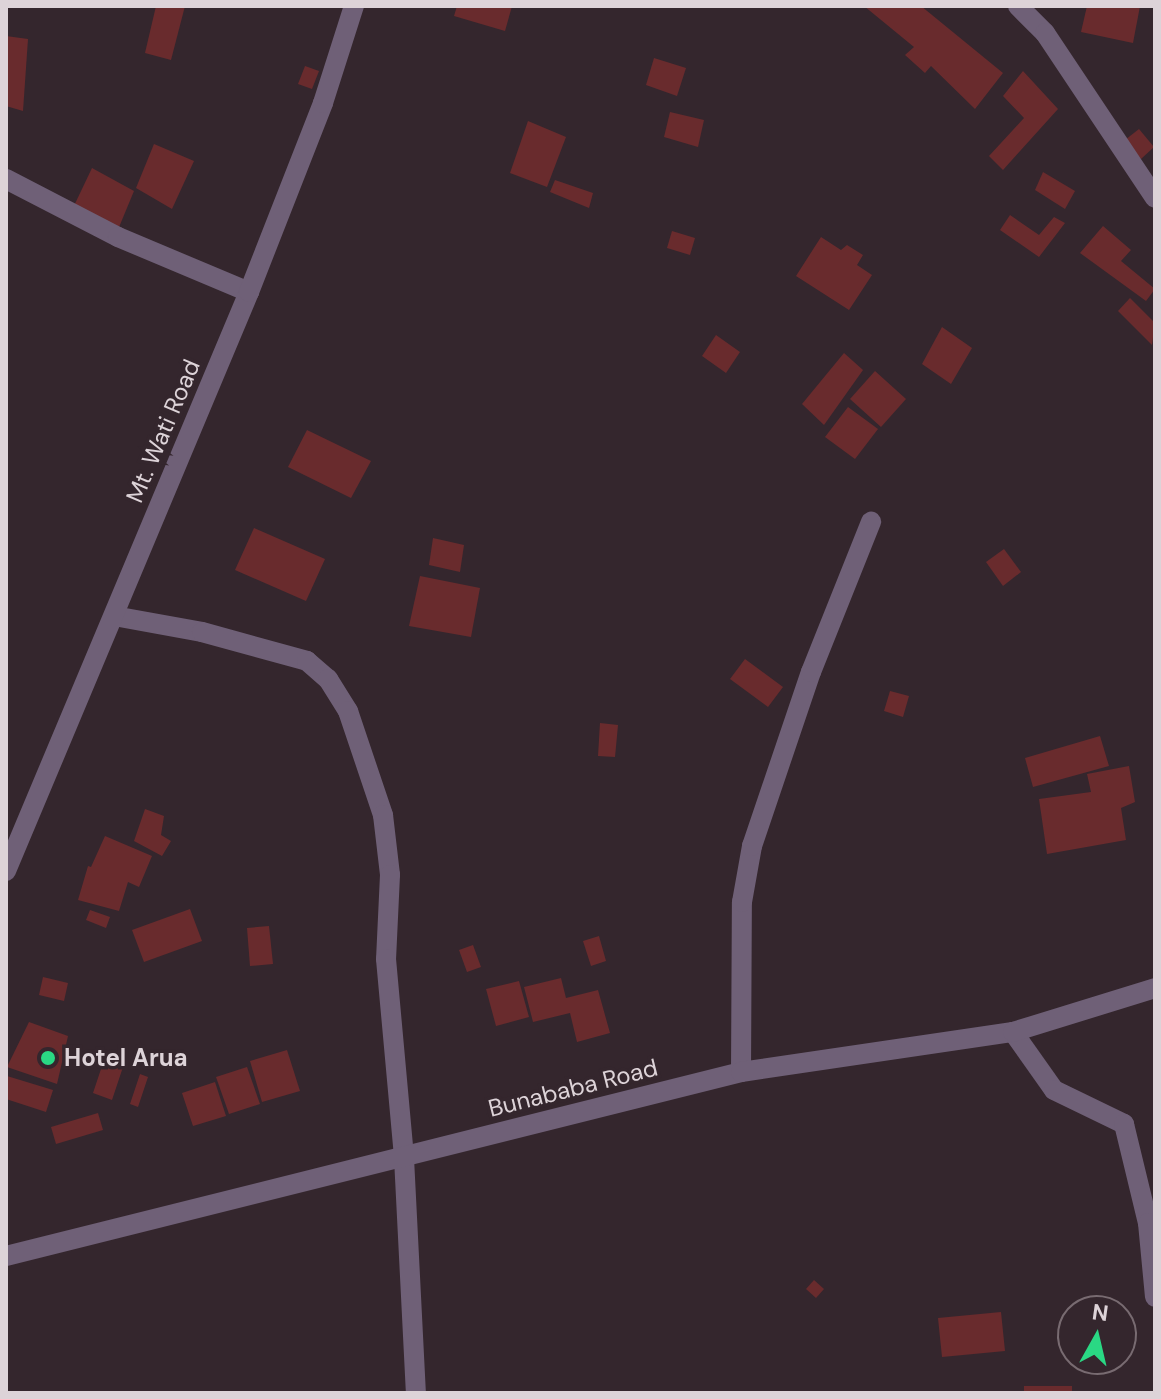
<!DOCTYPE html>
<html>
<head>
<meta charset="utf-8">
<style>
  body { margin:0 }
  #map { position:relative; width:1161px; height:1399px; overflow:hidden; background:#34262d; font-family:"DM Sans",sans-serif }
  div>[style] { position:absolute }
  .building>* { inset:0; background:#692b2d }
  .minor>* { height:20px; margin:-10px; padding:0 10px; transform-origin:10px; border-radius:10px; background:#6f6077 }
  .dots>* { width:22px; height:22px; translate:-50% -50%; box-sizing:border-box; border:4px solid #34262d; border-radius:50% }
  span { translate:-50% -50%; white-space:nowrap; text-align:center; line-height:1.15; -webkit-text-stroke:7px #34262d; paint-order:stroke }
  .street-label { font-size:24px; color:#ddd3d8 }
  .poi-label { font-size:24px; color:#ddd3d8; font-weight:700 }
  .left { translate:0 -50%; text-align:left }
  .frame { position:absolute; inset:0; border:8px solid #ddd3d8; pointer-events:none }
  .north { position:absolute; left:1057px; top:1295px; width:80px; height:80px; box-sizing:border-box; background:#34262d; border:2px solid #786b71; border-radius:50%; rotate:8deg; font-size:22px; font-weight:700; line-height:32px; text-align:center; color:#ddd3d8 }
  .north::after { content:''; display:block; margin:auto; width:28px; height:36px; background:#2ad884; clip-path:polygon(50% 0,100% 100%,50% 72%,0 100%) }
</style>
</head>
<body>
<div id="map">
  <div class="building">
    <div style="clip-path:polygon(156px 6px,185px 6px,171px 60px,145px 53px)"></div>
    <div style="clip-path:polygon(457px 6px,512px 6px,505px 31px,454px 16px)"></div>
    <div style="clip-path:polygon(864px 6px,921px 6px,1003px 73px,975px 109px,931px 66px,925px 73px,905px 55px,914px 47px)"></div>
    <div style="clip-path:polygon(1087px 6px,1140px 6px,1133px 43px,1081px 32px)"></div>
    <div style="clip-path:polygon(6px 36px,28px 39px,23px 111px,6px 106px)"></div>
    <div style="clip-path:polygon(654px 58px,686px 68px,677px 96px,646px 85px)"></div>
    <div style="clip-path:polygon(305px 66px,319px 71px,312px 89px,298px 84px)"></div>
    <div style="clip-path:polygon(1023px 71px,1058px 109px,1003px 170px,989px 156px,1024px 118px,1003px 96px)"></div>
    <div style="clip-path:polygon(670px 112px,704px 120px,698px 147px,664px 137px)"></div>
    <div style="clip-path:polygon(528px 121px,566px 137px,547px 187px,510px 173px)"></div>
    <div style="clip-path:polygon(1139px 129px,1154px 147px,1141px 159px,1125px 140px)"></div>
    <div style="clip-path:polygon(154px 144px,194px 161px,172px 209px,136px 188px)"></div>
    <div style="clip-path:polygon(92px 168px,134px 191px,117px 232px,72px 210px)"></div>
    <div style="clip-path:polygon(1043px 172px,1075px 191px,1065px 209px,1035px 190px)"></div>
    <div style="clip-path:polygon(555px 180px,593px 193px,589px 208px,550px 192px)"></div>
    <div style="clip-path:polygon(1010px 215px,1039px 235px,1054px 217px,1065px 223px,1039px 257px,1000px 230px)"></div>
    <div style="clip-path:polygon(1103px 226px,1131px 250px,1121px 261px,1155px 289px,1146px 301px,1080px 253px)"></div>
    <div style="clip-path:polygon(672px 231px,695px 238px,690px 255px,667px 248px)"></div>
    <div style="clip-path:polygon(821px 237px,841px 250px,847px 245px,863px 255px,857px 265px,872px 275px,849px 310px,796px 276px)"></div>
    <div style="clip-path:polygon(1130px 298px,1155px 323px,1152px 345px,1118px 311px)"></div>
    <div style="clip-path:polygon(942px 327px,972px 348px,951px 384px,922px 364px)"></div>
    <div style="clip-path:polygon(716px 335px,740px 352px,726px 373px,702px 356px)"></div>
    <div style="clip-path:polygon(844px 353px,863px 370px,824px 425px,802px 404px)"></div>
    <div style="clip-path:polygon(875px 371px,906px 399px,881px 427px,850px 399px)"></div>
    <div style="clip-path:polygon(848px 407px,878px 429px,855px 459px,825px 437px)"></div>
    <div style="clip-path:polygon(307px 430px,371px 461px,351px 498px,288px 467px)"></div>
    <div style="clip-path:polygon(254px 528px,325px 559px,306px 601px,235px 570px)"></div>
    <div style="clip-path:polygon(433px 538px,464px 545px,460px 572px,429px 565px)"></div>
    <div style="clip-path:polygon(1004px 549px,1021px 572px,1003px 586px,986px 562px)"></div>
    <div style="clip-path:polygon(420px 576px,480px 588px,471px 637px,409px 626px)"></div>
    <div style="clip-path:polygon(745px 659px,783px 687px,768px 707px,730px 679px)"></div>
    <div style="clip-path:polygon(890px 691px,909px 696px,903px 717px,884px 711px)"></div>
    <div style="clip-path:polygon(600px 723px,618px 725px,615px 757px,598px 756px)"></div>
    <div style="clip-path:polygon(1100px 736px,1109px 766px,1033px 787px,1025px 758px)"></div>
    <div style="clip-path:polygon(1129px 766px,1135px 802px,1121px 808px,1126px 840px,1047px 854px,1039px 799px,1091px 792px,1087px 774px)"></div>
    <div style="clip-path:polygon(145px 809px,164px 816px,161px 835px,171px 841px,162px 856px,134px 841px)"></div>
    <div style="clip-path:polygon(105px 836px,152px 856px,139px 887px,128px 882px,119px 911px,78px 900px,88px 866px,91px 867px)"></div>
    <div style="clip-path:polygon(190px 909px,202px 941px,144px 962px,132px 930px)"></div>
    <div style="clip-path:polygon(90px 910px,110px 917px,106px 928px,86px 920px)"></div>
    <div style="clip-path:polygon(269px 926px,273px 964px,250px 966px,247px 928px)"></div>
    <div style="clip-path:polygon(599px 936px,606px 961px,591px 966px,583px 941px)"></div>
    <div style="clip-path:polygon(473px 945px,481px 967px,467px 972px,459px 950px)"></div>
    <div style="clip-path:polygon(43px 977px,68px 983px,64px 1001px,39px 995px)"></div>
    <div style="clip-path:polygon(561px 978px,566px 998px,598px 990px,610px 1033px,577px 1042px,570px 1013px,533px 1022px,524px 987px)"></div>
    <div style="clip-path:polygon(519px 981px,529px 1017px,496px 1026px,486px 989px)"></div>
    <div style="clip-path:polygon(29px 1022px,68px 1036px,57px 1084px,7px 1067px)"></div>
    <div style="clip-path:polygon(287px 1050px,300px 1091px,262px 1102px,250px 1061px)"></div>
    <div style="clip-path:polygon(106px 1054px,125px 1061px,112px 1100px,93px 1093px)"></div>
    <div style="clip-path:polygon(247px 1067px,260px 1104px,229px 1114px,216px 1077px)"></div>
    <div style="clip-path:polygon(140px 1074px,148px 1077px,138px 1107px,130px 1104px)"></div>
    <div style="clip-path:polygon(7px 1076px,53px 1090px,46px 1112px,6px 1099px)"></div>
    <div style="clip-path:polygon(215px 1082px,226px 1116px,193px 1126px,182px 1093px)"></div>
    <div style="clip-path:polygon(98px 1113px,103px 1130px,56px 1144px,51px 1127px)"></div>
    <div style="clip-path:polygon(814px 1280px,824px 1289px,816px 1298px,806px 1289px)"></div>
    <div style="clip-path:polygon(1001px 1312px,1005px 1351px,942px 1357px,938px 1318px)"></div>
    <div style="clip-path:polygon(1024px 1386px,1072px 1386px,1072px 1393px,1024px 1393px)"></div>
  </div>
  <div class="minor">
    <div style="left:1018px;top:6px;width:38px;rotate:45deg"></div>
    <div style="left:1045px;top:33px;width:198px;rotate:56.3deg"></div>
    <div style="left:6px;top:179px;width:126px;rotate:27.4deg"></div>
    <div style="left:118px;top:237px;width:142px;rotate:22.8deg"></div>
    <div style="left:114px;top:616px;width:89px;rotate:10.3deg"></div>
    <div style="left:202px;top:632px;width:109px;rotate:15.4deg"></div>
    <div style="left:307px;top:661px;width:28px;rotate:41deg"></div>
    <div style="left:328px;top:679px;width:38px;rotate:58deg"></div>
    <div style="left:348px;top:711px;width:110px;rotate:71.4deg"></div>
    <div style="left:383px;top:815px;width:60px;rotate:83.3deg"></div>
    <div style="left:390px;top:875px;width:84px;rotate:92.7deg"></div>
    <div style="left:386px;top:959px;width:200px;rotate:84.8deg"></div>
    <div style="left:404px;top:1158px;width:235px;rotate:87.1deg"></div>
    <div style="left:6px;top:871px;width:628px;rotate:-67.23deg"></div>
    <div style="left:249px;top:292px;width:203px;rotate:-68.6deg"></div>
    <div style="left:323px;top:103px;width:102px;rotate:-72.3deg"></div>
    <div style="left:1013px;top:1032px;width:71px;rotate:54.7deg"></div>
    <div style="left:1054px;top:1090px;width:78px;rotate:25.9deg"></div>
    <div style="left:1124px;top:1124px;width:102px;rotate:76.4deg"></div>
    <div style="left:1148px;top:1223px;width:74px;rotate:84.6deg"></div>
    <div style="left:741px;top:1072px;width:170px;rotate:-89.7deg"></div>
    <div style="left:742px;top:902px;width:57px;rotate:-79.9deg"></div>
    <div style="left:752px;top:846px;width:184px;rotate:-71.3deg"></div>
    <div style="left:811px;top:672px;width:162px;rotate:-68.2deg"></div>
    <div style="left:6px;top:1256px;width:758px;rotate:-14.05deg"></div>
    <div style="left:741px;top:1072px;width:275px;rotate:-8.4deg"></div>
    <div style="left:1013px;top:1032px;width:149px;rotate:-17.2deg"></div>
  </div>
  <div class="dots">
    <div style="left:48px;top:1058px;background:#2ad884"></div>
  </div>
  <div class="street-label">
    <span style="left:163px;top:431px;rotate:-67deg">Mt. Wati Road</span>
    <span style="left:573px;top:1088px;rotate:-14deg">Bunababa Road</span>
  </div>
  <div class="poi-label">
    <span class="left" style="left:64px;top:1058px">Hotel Arua</span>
  </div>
  <div class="frame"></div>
  <div class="north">N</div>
</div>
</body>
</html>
